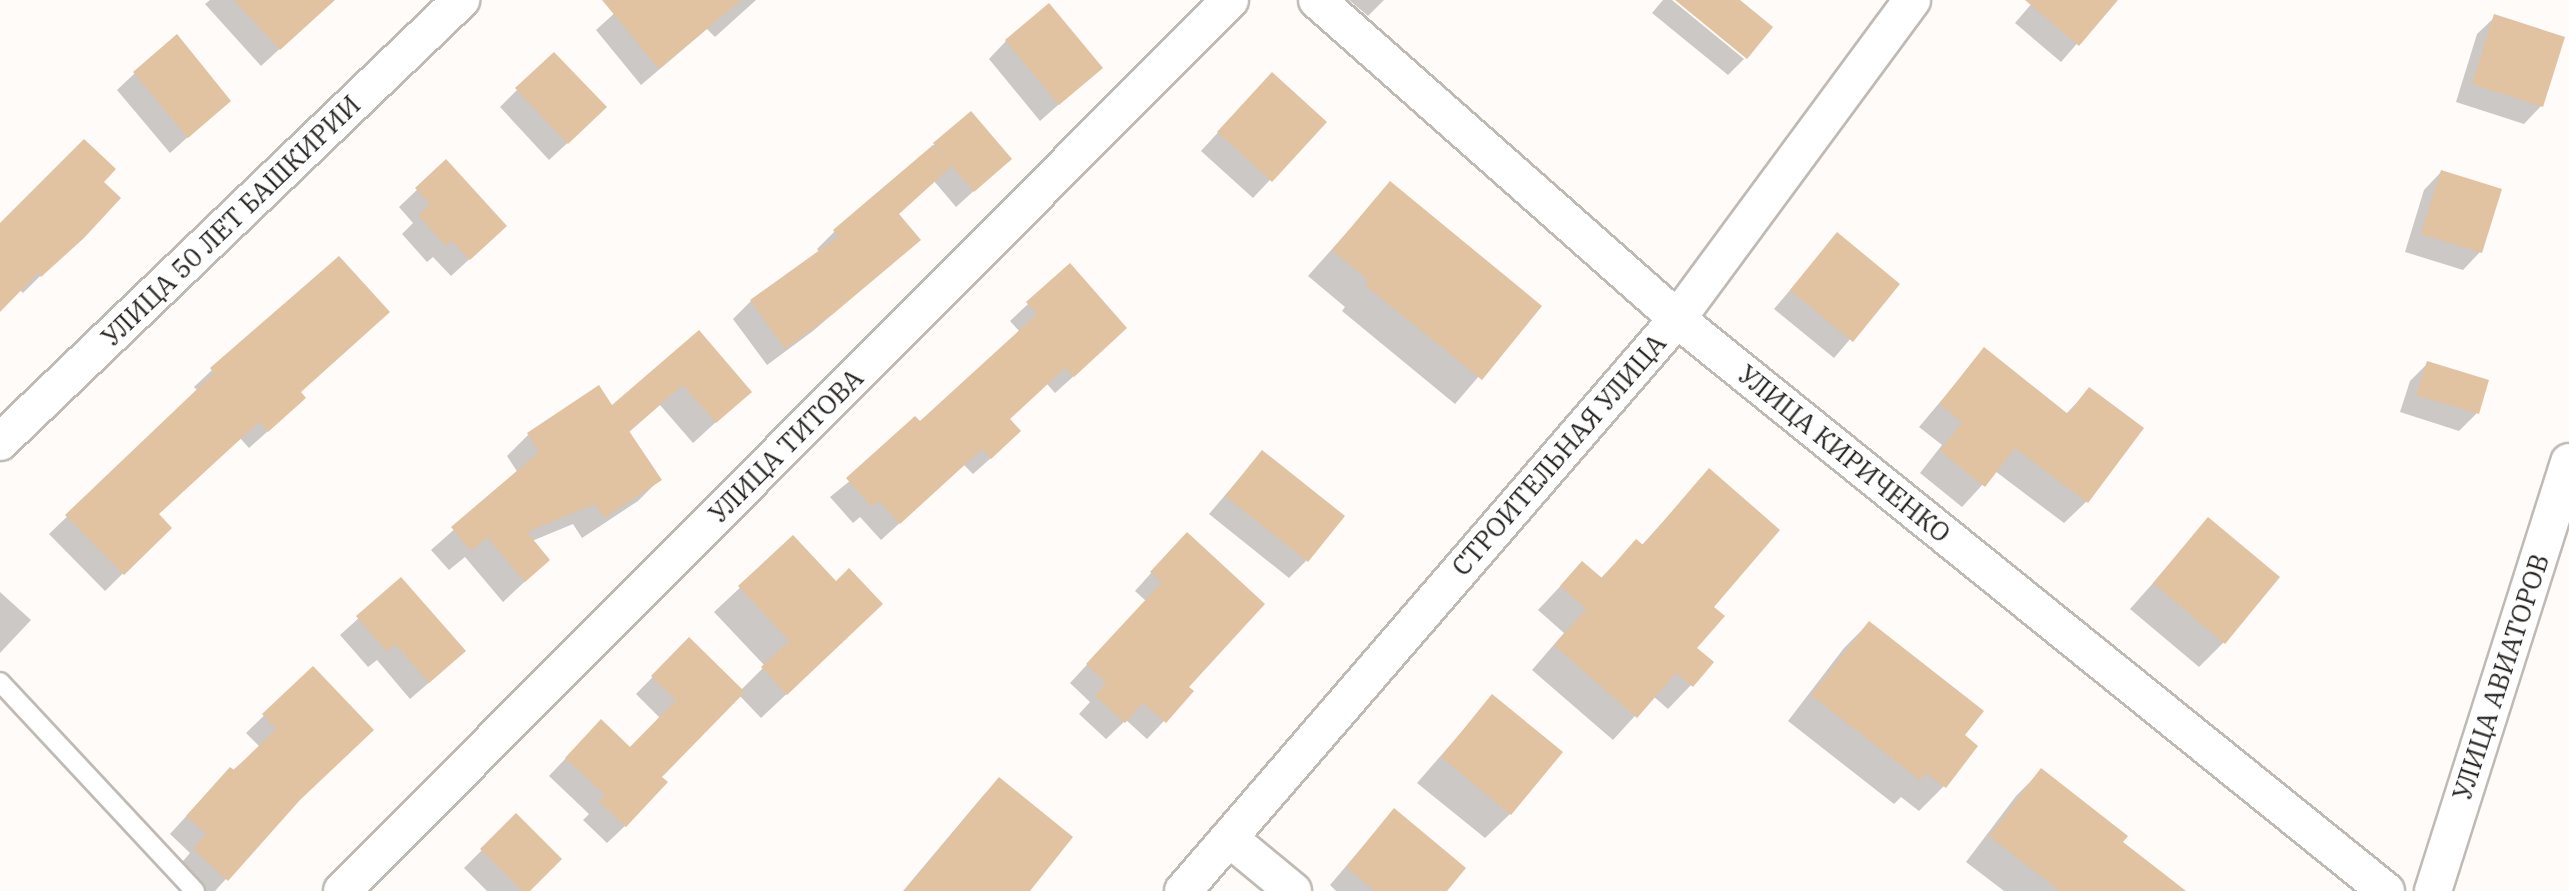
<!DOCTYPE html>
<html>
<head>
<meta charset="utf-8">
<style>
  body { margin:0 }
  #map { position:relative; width:2569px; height:891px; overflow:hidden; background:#fefbf8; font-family:"IBM Plex Serif",serif }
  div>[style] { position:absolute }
  .shadow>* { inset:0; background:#0003 }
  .building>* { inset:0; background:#e1c2a1 }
  .roads { filter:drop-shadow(2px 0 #c0bab5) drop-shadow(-2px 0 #c0bab5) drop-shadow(0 2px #c0bab5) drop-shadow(0 -2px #c0bab5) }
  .lane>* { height:18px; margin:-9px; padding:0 9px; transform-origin:9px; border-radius:9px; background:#fff }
  .street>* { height:36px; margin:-18px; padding:0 18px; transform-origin:18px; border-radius:18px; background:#fff }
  span { translate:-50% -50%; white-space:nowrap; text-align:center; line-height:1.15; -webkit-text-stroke:6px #fff; paint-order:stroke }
  .street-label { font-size:26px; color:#262422 }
</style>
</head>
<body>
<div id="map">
  <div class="shadow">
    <div style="clip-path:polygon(210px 0,333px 0,261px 66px,205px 4px)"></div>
    <div style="clip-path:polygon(629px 0,756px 0,715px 37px,707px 29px,641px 85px,596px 30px)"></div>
    <div style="clip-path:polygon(1349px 0,1384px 0,1368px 16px)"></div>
    <div style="clip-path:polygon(1663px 0,1672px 0,1744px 59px,1728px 75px,1652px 13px)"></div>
    <div style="clip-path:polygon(2030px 0,2115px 0,2061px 62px,2015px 23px,2033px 2px)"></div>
    <div style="clip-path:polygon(2495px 17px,2541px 106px,2524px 124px,2456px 102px,2477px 34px)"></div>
    <div style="clip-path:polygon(1006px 41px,1100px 68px,1040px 121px,989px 59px)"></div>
    <div style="clip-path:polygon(135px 73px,228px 101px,170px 153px,117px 90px)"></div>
    <div style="clip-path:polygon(517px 90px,587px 125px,549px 160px,500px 107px)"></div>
    <div style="clip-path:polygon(1255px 92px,1324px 122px,1253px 198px,1201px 151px)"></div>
    <div style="clip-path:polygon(935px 144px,1009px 159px,956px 207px,934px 181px,897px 215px,918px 240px,813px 331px,767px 365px,733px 319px,751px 301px,820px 253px,817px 249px,834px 232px)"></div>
    <div style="clip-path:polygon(446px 162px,487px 243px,451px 276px,433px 257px,427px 262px,402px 234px,413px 223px,399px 207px)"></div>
    <div style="clip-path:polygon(2441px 172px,2480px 252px,2463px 270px,2405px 252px,2424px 190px)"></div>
    <div style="clip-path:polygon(101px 182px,119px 198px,23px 293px,19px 289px,0 309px,0 227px)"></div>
    <div style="clip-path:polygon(1390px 184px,1539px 306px,1455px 404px,1342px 311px,1345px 307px,1308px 276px)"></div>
    <div style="clip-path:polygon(1837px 235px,1897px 284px,1834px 358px,1774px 309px)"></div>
    <div style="clip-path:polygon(1028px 304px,1107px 346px,1055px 393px,1047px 384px,1008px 419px,1001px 449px,973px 474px,964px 465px,881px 540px,860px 517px,853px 523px,830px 497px,920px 424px,1020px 332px,1010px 321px)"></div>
    <div style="clip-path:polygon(699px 332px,750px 391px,693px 443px,660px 405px,628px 433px,659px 480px,638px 501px,582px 538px,573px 524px,532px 541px,548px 560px,503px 602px,465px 557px,449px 570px,431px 550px,518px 473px,507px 456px,528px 435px,598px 388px,612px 408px)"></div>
    <div style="clip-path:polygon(1984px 350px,2065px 415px,2090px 389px,2142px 429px,2086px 502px,2064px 523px,1995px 471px,1962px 507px,1920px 473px,1942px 445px,1919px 427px)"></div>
    <div style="clip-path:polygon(2428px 363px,2477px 413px,2459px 431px,2400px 412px,2410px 381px)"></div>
    <div style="clip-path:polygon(212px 370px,299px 393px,286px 415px,249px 448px,240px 438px,157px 515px,169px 528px,105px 591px,49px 534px,198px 391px,194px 387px)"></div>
    <div style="clip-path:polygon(1262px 452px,1306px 561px,1289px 578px,1209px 514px)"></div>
    <div style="clip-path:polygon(1709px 471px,1711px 607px,1694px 648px,1712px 663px,1668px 709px,1653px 696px,1613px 740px,1532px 670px,1564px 633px,1538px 610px,1582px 563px,1600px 579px,1636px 542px,1641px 546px)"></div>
    <div style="clip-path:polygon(2209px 520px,2224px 642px,2199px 667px,2130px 609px)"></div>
    <div style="clip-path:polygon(793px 538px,856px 629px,761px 718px,739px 695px,660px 777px,625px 826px,607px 843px,583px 820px,589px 814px,549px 776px,584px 739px,630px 749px,660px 718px,636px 694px,689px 640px,741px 690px,765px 666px,714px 612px)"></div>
    <div style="clip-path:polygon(1170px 552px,1187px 687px,1192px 691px,1147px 739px,1126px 720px,1106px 739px,1079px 714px,1090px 702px,1070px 683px,1146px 601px,1135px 591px)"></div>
    <div style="clip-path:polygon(401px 580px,446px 668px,410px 699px,377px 660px,368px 667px,340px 635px)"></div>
    <div style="clip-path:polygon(0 592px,31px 620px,0 653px)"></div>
    <div style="clip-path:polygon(1869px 623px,1962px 736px,1944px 786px,1919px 811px,1901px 797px,1894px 804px,1788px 721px,1844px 648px)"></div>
    <div style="clip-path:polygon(313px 668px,293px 805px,215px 891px,203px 891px,177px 868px,190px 853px,170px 834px,213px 787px,260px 747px,246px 733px)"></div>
    <div style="clip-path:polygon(1492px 697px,1510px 814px,1485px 838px,1417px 783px)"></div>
    <div style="clip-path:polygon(2041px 771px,2120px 843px,2182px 891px,2004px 891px,1966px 862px,2016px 796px)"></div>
    <div style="clip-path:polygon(999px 779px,1027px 891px,903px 891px,982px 797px)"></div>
    <div style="clip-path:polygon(1394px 810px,1444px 891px,1336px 891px,1330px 885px)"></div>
    <div style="clip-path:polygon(516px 816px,527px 891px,487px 891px,464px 868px)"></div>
  </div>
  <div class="building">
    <div style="clip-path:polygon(234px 0,335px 0,280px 50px)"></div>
    <div style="clip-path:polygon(602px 0,741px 0,659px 69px)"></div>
    <div style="clip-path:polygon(1675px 0,1740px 0,1773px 27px,1747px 59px)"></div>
    <div style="clip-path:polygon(2025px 0,2118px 0,2079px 46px)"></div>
    <div style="clip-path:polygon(1049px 3px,1103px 68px,1059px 105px,1005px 40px)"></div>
    <div style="clip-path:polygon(2494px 14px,2565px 37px,2543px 107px,2472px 84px)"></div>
    <div style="clip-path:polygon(177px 34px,231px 101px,188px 138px,133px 72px)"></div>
    <div style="clip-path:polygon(554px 52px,607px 107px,568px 144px,515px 88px)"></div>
    <div style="clip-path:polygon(1272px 72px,1327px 122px,1272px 182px,1217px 132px)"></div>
    <div style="clip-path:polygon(971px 111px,1012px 159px,974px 192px,933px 143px)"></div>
    <div style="clip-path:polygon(84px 139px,116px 169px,104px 182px,121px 198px,84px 238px,41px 277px,38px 273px,0 312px,0 223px)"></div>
    <div style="clip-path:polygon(933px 145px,952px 166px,899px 214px,921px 240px,833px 314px,785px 349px,750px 300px,838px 237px,833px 230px)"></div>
    <div style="clip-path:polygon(446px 159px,507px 226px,470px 260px,452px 241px,446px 246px,418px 215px,430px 204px,415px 188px)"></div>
    <div style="clip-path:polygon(2441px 170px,2502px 189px,2482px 253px,2421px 234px)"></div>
    <div style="clip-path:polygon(1390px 181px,1542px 306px,1482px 380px,1365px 285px,1369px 281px,1332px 250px)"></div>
    <div style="clip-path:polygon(1837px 232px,1900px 284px,1853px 342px,1790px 290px)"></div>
    <div style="clip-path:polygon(339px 256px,390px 312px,301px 392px,306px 398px,268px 432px,259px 422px,159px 514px,172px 528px,124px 575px,65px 515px,214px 373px,210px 368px)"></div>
    <div style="clip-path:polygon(1070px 263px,1127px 328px,1074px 377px,1065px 368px,1010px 419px,1021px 431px,991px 459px,982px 449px,900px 524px,879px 501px,872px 507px,846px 478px,915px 416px,920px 421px,1037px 314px,1026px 302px)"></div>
    <div style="clip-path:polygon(699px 330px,752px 392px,716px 423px,683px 385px,629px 431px,662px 480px,604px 518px,595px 504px,527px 532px,550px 560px,525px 582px,487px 537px,471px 551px,451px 527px,539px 452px,527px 433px,599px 385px,612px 405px)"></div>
    <div style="clip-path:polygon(1984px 347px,2068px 414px,2089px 387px,2144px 428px,2088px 503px,2015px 448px,1985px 487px,1940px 451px,1962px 422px,1939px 404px)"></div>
    <div style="clip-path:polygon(2427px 361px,2489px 380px,2479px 414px,2416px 395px)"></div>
    <div style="clip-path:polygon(1262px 450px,1345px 516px,1308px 562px,1225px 496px)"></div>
    <div style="clip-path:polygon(1709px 468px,1780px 530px,1714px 607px,1725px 616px,1697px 648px,1714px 662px,1693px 687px,1676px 673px,1637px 718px,1554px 645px,1586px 609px,1560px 586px,1582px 561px,1602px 578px,1636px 539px,1643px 545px)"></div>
    <div style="clip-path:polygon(2208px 517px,2280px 577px,2225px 644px,2153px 583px)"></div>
    <div style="clip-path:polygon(1187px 532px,1265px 604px,1189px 687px,1194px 691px,1166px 723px,1143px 703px,1125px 723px,1095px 696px,1106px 683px,1086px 664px,1162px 582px,1150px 572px)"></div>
    <div style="clip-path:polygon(793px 535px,836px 581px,849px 568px,883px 604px,787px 695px,761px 667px,789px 641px,738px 586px)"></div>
    <div style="clip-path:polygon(401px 577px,466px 651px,429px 683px,395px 644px,387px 652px,356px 616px)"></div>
    <div style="clip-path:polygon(1869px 621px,1984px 711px,1965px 735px,1978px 746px,1946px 788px,1926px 773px,1920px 780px,1811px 695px)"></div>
    <div style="clip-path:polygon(689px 637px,745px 692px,662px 777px,668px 782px,626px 827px,599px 802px,605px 795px,565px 758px,601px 719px,630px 747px,676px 700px,651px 676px)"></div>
    <div style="clip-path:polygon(313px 666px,374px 730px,300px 800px,228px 881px,193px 849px,206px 834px,186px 816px,230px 767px,234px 770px,276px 729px,262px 714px)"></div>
    <div style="clip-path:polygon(1492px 694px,1563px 752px,1511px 815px,1441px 757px)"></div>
    <div style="clip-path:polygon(2041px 768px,2128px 836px,2123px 842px,2186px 891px,2060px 891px,1989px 836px)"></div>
    <div style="clip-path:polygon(999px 777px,1073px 837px,1030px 891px,904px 891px)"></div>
    <div style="clip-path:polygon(1394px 808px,1466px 868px,1447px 891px,1375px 891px,1346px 867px)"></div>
    <div style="clip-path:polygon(516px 813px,562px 859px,530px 891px,522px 891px,480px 849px)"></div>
  </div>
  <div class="roads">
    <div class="lane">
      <div style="left:0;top:682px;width:286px;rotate:47deg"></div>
    </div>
    <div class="street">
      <div style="left:1317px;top:0;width:481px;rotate:41.5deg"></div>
      <div style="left:1677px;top:319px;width:911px;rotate:38.9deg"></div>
      <div style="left:0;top:442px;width:639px;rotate:-43.79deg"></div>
      <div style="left:1229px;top:838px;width:83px;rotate:39.6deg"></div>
      <div style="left:342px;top:891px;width:1258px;rotate:-45.1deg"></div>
      <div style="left:1183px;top:891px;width:756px;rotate:-49.18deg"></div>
      <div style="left:1677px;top:319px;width:396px;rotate:-53.6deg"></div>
      <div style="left:2433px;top:891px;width:450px;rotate:-72.4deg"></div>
    </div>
  </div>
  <div class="street-label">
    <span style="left:231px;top:221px;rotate:-44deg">УЛИЦА 50 ЛЕТ БАШКИРИИ</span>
    <span style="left:786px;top:446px;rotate:-45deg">УЛИЦА ТИТОВА</span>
    <span style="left:1844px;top:454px;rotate:39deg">УЛИЦА КИРИЧЕНКО</span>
    <span style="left:1559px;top:455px;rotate:-49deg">СТРОИТЕЛЬНАЯ УЛИЦА</span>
    <span style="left:2501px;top:677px;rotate:-72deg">УЛИЦА АВИАТОРОВ</span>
  </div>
</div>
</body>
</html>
